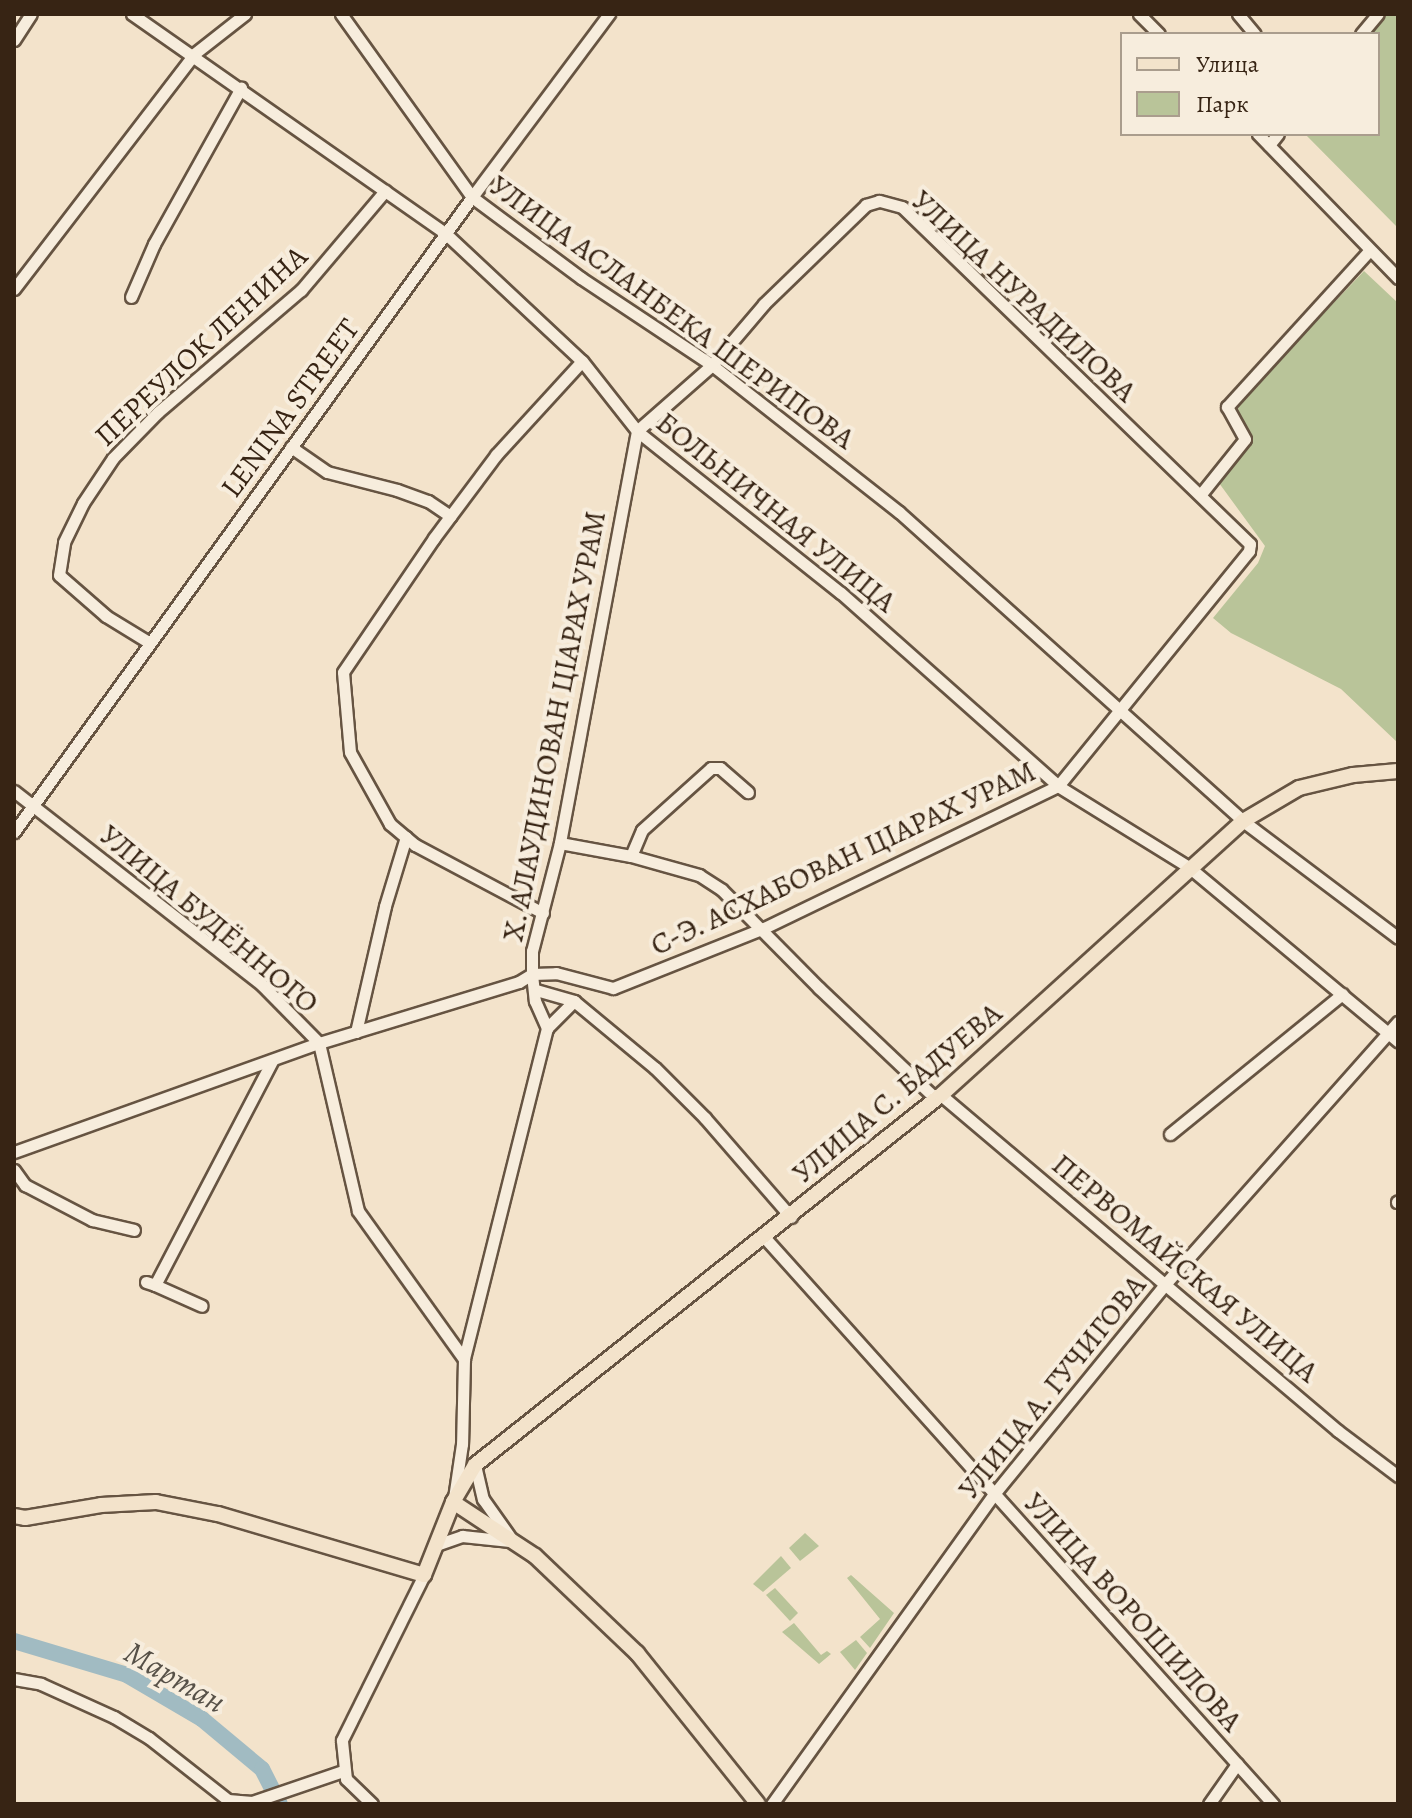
<!DOCTYPE html>
<html>
<head>
<meta charset="utf-8">
<style>
  body { margin:0 }
  #map { position:relative; width:1412px; height:1818px; overflow:hidden; background:#f3e3cb; font-family:Alegreya,serif }
  div>[style] { position:absolute }
  .green>* { inset:0; background:#b9c499 }
  .river>* { height:16px; margin:-8px; padding:0 8px; transform-origin:8px; border-radius:8px; background:#a1bbc2 }
  .roads { filter:drop-shadow(2px 0 #665442) drop-shadow(-2px 0 #665442) drop-shadow(0 2px #665442) drop-shadow(0 -2px #665442) }
  .minor>* { height:11px; margin:-5.5px; padding:0 5.5px; transform-origin:5.5px; border-radius:5.5px; background:#f7eddd }
  .major>* { height:14px; margin:-7px; padding:0 7px; transform-origin:7px; border-radius:7px; background:#f3e3cb }
  span { translate:-50% -50%; white-space:nowrap; text-align:center; line-height:1.15; -webkit-text-stroke:8px #f7eddd; paint-order:stroke }
  .street-label { font-size:30px; color:#372414 }
  .water-label { font-size:32px; color:#575148; font-style:italic }
  .frame { position:absolute; inset:0; border:16px solid #372414; pointer-events:none }
  .legend { position:absolute; left:1120px; top:32px; width:260px; height:104px; box-sizing:border-box; background:#f7eddd; border:2px solid #aa9d8d; margin:0; padding:10px 14px; list-style:none; font-size:24px; color:#372414 }
  .legend li { display:flex; align-items:center; gap:16px; height:40px }
  .legend b { width:40px; border:2px solid #aa9d8d }
</style>
</head>
<body>
<div id="map">
  <div class="green">
    <div style="clip-path:polygon(1386px 14px,1398px 14px,1398px 228px,1305px 134px,1378px 134px,1378px 34px,1369px 34px)"></div>
    <div style="clip-path:polygon(1364px 271px,1398px 303px,1398px 743px,1341px 689px,1231px 633px,1213px 618px,1258px 563px,1265px 546px,1219px 483px,1252px 437px,1234px 408px)"></div>
    <div style="clip-path:polygon(805px 1533px,819px 1546px,800px 1561px,789px 1548px)"></div>
    <div style="clip-path:polygon(781px 1556px,791px 1568px,763px 1592px,753px 1584px)"></div>
    <div style="clip-path:polygon(851px 1575px,894px 1613px,870px 1648px,860px 1637px,880px 1619px,847px 1578px)"></div>
    <div style="clip-path:polygon(775px 1588px,798px 1613px,790px 1621px,766px 1595px)"></div>
    <div style="clip-path:polygon(794px 1623px,821px 1655px,827px 1651px,831px 1654px,819px 1664px,782px 1632px)"></div>
    <div style="clip-path:polygon(856px 1640px,867px 1653px,855px 1670px,840px 1652px)"></div>
  </div>
  <div class="river">
    <div style="left:14px;top:1641px;width:118px;rotate:16.7deg"></div>
    <div style="left:127px;top:1675px;width:87px;rotate:30.4deg"></div>
    <div style="left:202px;top:1719px;width:78px;rotate:39.8deg"></div>
    <div style="left:262px;top:1769px;width:39px;rotate:63deg"></div>
  </div>
  <div class="roads">
    <div class="minor">
      <div style="left:132px;top:14px;width:382px;rotate:35deg"></div>
      <div style="left:445px;top:233px;width:187px;rotate:43.1deg"></div>
      <div style="left:582px;top:361px;width:89px;rotate:51.8deg"></div>
      <div style="left:637px;top:431px;width:260px;rotate:38.5deg"></div>
      <div style="left:841px;top:593px;width:290px;rotate:41.6deg"></div>
      <div style="left:1058px;top:786px;width:155px;rotate:31.8deg"></div>
      <div style="left:1190px;top:868px;width:271px;rotate:39.8deg"></div>
      <div style="left:341px;top:14px;width:225px;rotate:54.4deg"></div>
      <div style="left:472px;top:197px;width:136px;rotate:36.6deg"></div>
      <div style="left:581px;top:278px;width:157px;rotate:33.6deg"></div>
      <div style="left:712px;top:365px;width:238px;rotate:38.2deg"></div>
      <div style="left:899px;top:512px;width:462px;rotate:41.9deg"></div>
      <div style="left:1243px;top:821px;width:194px;rotate:37deg"></div>
      <div style="left:1139px;top:14px;width:28px;rotate:45deg"></div>
      <div style="left:1238px;top:14px;width:26px;rotate:50deg"></div>
      <div style="left:1361px;top:34px;width:26px;rotate:-50deg"></div>
      <div style="left:14px;top:40px;width:31px;rotate:-57deg"></div>
      <div style="left:1258px;top:134px;width:201px;rotate:45.8deg"></div>
      <div style="left:1269px;top:145px;width:14px;rotate:-51deg"></div>
      <div style="left:14px;top:289px;width:296px;rotate:-52.5deg"></div>
      <div style="left:194px;top:54px;width:65px;rotate:-38.1deg"></div>
      <div style="left:131px;top:297px;width:58px;rotate:-66.5deg"></div>
      <div style="left:154px;top:244px;width:179px;rotate:-60.9deg"></div>
      <div style="left:291px;top:447px;width:44px;rotate:34.8deg"></div>
      <div style="left:327px;top:472px;width:72px;rotate:14.4deg"></div>
      <div style="left:397px;top:490px;width:33px;rotate:20deg"></div>
      <div style="left:428px;top:501px;width:27px;rotate:34deg"></div>
      <div style="left:1201px;top:494px;width:70px;rotate:-51.3deg"></div>
      <div style="left:1245px;top:439px;width:37px;rotate:-119deg"></div>
      <div style="left:1227px;top:407px;width:212px;rotate:-47.7deg"></div>
      <div style="left:150px;top:643px;width:52px;rotate:-148.5deg"></div>
      <div style="left:106px;top:616px;width:62px;rotate:-138.9deg"></div>
      <div style="left:59px;top:575px;width:33px;rotate:-81deg"></div>
      <div style="left:64px;top:542px;width:43px;rotate:-64deg"></div>
      <div style="left:83px;top:503px;width:54px;rotate:-56.3deg"></div>
      <div style="left:113px;top:458px;width:64px;rotate:-45.6deg"></div>
      <div style="left:158px;top:412px;width:188px;rotate:-40.5deg"></div>
      <div style="left:301px;top:290px;width:130px;rotate:-49.7deg"></div>
      <div style="left:14px;top:791px;width:315px;rotate:38deg"></div>
      <div style="left:262px;top:985px;width:81px;rotate:45.5deg"></div>
      <div style="left:319px;top:1043px;width:172px;rotate:76.9deg"></div>
      <div style="left:358px;top:1211px;width:182px;rotate:54.4deg"></div>
      <div style="left:14px;top:832px;width:783px;rotate:-54.2deg"></div>
      <div style="left:472px;top:197px;width:229px;rotate:-53.2deg"></div>
      <div style="left:560px;top:843px;width:72px;rotate:10.4deg"></div>
      <div style="left:631px;top:856px;width:71px;rotate:15.6deg"></div>
      <div style="left:699px;top:875px;width:27px;rotate:33deg"></div>
      <div style="left:722px;top:890px;width:138px;rotate:45.3deg"></div>
      <div style="left:819px;top:988px;width:161px;rotate:43.5deg"></div>
      <div style="left:631px;top:856px;width:28px;rotate:-67deg"></div>
      <div style="left:642px;top:830px;width:93px;rotate:-41.9deg"></div>
      <div style="left:711px;top:768px;width:9px"></div>
      <div style="left:720px;top:768px;width:37px;rotate:41deg"></div>
      <div style="left:543px;top:913px;width:145px;rotate:-152deg"></div>
      <div style="left:415px;top:845px;width:33px;rotate:-140deg"></div>
      <div style="left:390px;top:824px;width:82px;rotate:-119.1deg"></div>
      <div style="left:350px;top:752px;width:80px;rotate:-95deg"></div>
      <div style="left:343px;top:672px;width:162px;rotate:-55.8deg"></div>
      <div style="left:434px;top:538px;width:104px;rotate:-53.2deg"></div>
      <div style="left:496px;top:455px;width:127px;rotate:-47.5deg"></div>
      <div style="left:536px;top:990px;width:40px;rotate:16deg"></div>
      <div style="left:574px;top:1001px;width:105px;rotate:39.6deg"></div>
      <div style="left:655px;top:1068px;width:71px;rotate:45deg"></div>
      <div style="left:705px;top:1118px;width:131px;rotate:49deg"></div>
      <div style="left:547px;top:1028px;width:38px;rotate:-45deg"></div>
      <div style="left:356px;top:1032px;width:129px;rotate:-77deg"></div>
      <div style="left:385px;top:906px;width:72px;rotate:-73.1deg"></div>
      <div style="left:941px;top:1095px;width:520px;rotate:40.24deg"></div>
      <div style="left:1338px;top:1431px;width:75px;rotate:36.9deg"></div>
      <div style="left:1170px;top:1134px;width:222px;rotate:-39.1deg"></div>
      <div style="left:14px;top:1152px;width:324px;rotate:-19.7deg"></div>
      <div style="left:319px;top:1043px;width:209px;rotate:-17deg"></div>
      <div style="left:519px;top:982px;width:15px;rotate:-32deg"></div>
      <div style="left:532px;top:974px;width:24px;rotate:-2deg"></div>
      <div style="left:556px;top:973px;width:59px;rotate:14.7deg"></div>
      <div style="left:613px;top:988px;width:162px;rotate:-21.7deg"></div>
      <div style="left:764px;top:928px;width:326px;rotate:-25.8deg"></div>
      <div style="left:1058px;top:786px;width:303px;rotate:-50.9deg"></div>
      <div style="left:1249px;top:551px;width:7px;rotate:-82deg"></div>
      <div style="left:1250px;top:544px;width:484px;rotate:-135.9deg"></div>
      <div style="left:902px;top:207px;width:24px;rotate:-165deg"></div>
      <div style="left:879px;top:201px;width:14px;rotate:163deg"></div>
      <div style="left:866px;top:205px;width:142px;rotate:135.9deg"></div>
      <div style="left:764px;top:304px;width:80px;rotate:130.4deg"></div>
      <div style="left:712px;top:365px;width:100px;rotate:138.7deg"></div>
      <div style="left:637px;top:431px;width:419px;rotate:100.6deg"></div>
      <div style="left:560px;top:843px;width:112px;rotate:104.5deg"></div>
      <div style="left:532px;top:951px;width:23px;rotate:90deg"></div>
      <div style="left:532px;top:974px;width:27px;rotate:84deg"></div>
      <div style="left:535px;top:1001px;width:30px;rotate:66deg"></div>
      <div style="left:547px;top:1028px;width:341px;rotate:104.1deg"></div>
      <div style="left:464px;top:1359px;width:85px;rotate:91.3deg"></div>
      <div style="left:462px;top:1444px;width:55px;rotate:98.4deg"></div>
      <div style="left:14px;top:1170px;width:19px;rotate:54deg"></div>
      <div style="left:25px;top:1185px;width:76px;rotate:27.6deg"></div>
      <div style="left:92px;top:1220px;width:43px;rotate:13.4deg"></div>
      <div style="left:1397px;top:1202px;width:1px;rotate:-45deg"></div>
      <div style="left:765px;top:1238px;width:761px;rotate:48.09deg"></div>
      <div style="left:146px;top:1282px;width:9px;rotate:18deg"></div>
      <div style="left:155px;top:1285px;width:253px;rotate:-62.4deg"></div>
      <div style="left:155px;top:1285px;width:51px;rotate:24.1deg"></div>
      <div style="left:475px;top:1465px;width:35px;rotate:77deg"></div>
      <div style="left:483px;top:1499px;width:47px;rotate:54.6deg"></div>
      <div style="left:436px;top:1545px;width:28px;rotate:-19deg"></div>
      <div style="left:462px;top:1536px;width:48px;rotate:5.9deg"></div>
      <div style="left:14px;top:1679px;width:27px;rotate:10deg"></div>
      <div style="left:41px;top:1684px;width:80px;rotate:24.3deg"></div>
      <div style="left:114px;top:1717px;width:41px;rotate:31deg"></div>
      <div style="left:149px;top:1738px;width:100px;rotate:38.1deg"></div>
      <div style="left:228px;top:1800px;width:24px;rotate:5deg"></div>
      <div style="left:252px;top:1802px;width:96px;rotate:-18.8deg"></div>
      <div style="left:372px;top:1804px;width:36px;rotate:-136deg"></div>
      <div style="left:346px;top:1779px;width:39px;rotate:-96deg"></div>
      <div style="left:342px;top:1740px;width:184px;rotate:-63.6deg"></div>
      <div style="left:772px;top:1804px;width:381px;rotate:-54.4deg"></div>
      <div style="left:994px;top:1494px;width:274px;rotate:-50.8deg"></div>
      <div style="left:1167px;top:1282px;width:348px;rotate:-48.4deg"></div>
      <div style="left:1209px;top:1804px;width:49px;rotate:-55deg"></div>
    </div>
    <div class="major">
      <div style="left:453px;top:1502px;width:98px;rotate:33.4deg"></div>
      <div style="left:535px;top:1556px;width:141px;rotate:43.6deg"></div>
      <div style="left:637px;top:1653px;width:193px;rotate:51.3deg"></div>
      <div style="left:14px;top:1516px;width:11px;rotate:10deg"></div>
      <div style="left:25px;top:1518px;width:77px;rotate:-9.7deg"></div>
      <div style="left:101px;top:1505px;width:55px;rotate:-3.1deg"></div>
      <div style="left:156px;top:1502px;width:63px;rotate:11deg"></div>
      <div style="left:218px;top:1514px;width:215px;rotate:16.5deg"></div>
      <div style="left:424px;top:1575px;width:79px;rotate:-68.3deg"></div>
      <div style="left:453px;top:1502px;width:43px;rotate:-59.3deg"></div>
      <div style="left:475px;top:1465px;width:595px;rotate:-38.45deg"></div>
      <div style="left:941px;top:1095px;width:408px;rotate:-42.2deg"></div>
      <div style="left:1243px;top:821px;width:65px;rotate:-30.5deg"></div>
      <div style="left:1299px;top:788px;width:56px;rotate:-13.5deg"></div>
      <div style="left:1353px;top:775px;width:45px;rotate:-5.1deg"></div>
    </div>
  </div>
  <div class="street-label">
    <span style="left:1024px;top:296px;rotate:43deg">УЛИЦА НУРАДИЛОВА</span>
    <span style="left:672px;top:312px;rotate:36deg">УЛИЦА АСЛАНБЕКА ШЕРИПОВА</span>
    <span style="left:201px;top:346px;rotate:-43deg">ПЕРЕУЛОК ЛЕНИНА</span>
    <span style="left:290px;top:408px;rotate:-54deg">LENINA STREET</span>
    <span style="left:776px;top:512px;rotate:39deg">БОЛЬНИЧНАЯ УЛИЦА</span>
    <span style="left:554px;top:726px;rotate:-79deg">Х. АЛАУДИНОВАН ЦIАРАХ УРАМ</span>
    <span style="left:843px;top:858px;rotate:-25deg">С-Э. АСХАБОВАН ЦIАРАХ УРАМ</span>
    <span style="left:209px;top:919px;rotate:40deg">УЛИЦА БУДЁННОГО</span>
    <span style="left:897px;top:1093px;rotate:-40deg">УЛИЦА С. БАДУЕВА</span>
    <span style="left:1185px;top:1268px;rotate:40deg">ПЕРВОМАЙСКАЯ УЛИЦА</span>
    <span style="left:1052px;top:1387px;rotate:-51deg">УЛИЦА А. ГУЧИГОВА</span>
    <span style="left:1133px;top:1612px;rotate:48deg">УЛИЦА ВОРОШИЛОВА</span>
  </div>
  <div class="water-label">
    <span style="left:175px;top:1677px;rotate:30deg">Мартан</span>
  </div>
  <div class="frame"></div>
  <ul class="legend">
  <li><b style="height:10px;background:#f3e3cb"></b>Улица</li>
  <li><b style="height:22px;background:#b9c499"></b>Парк</li>
  </ul>
</div>
</body>
</html>
